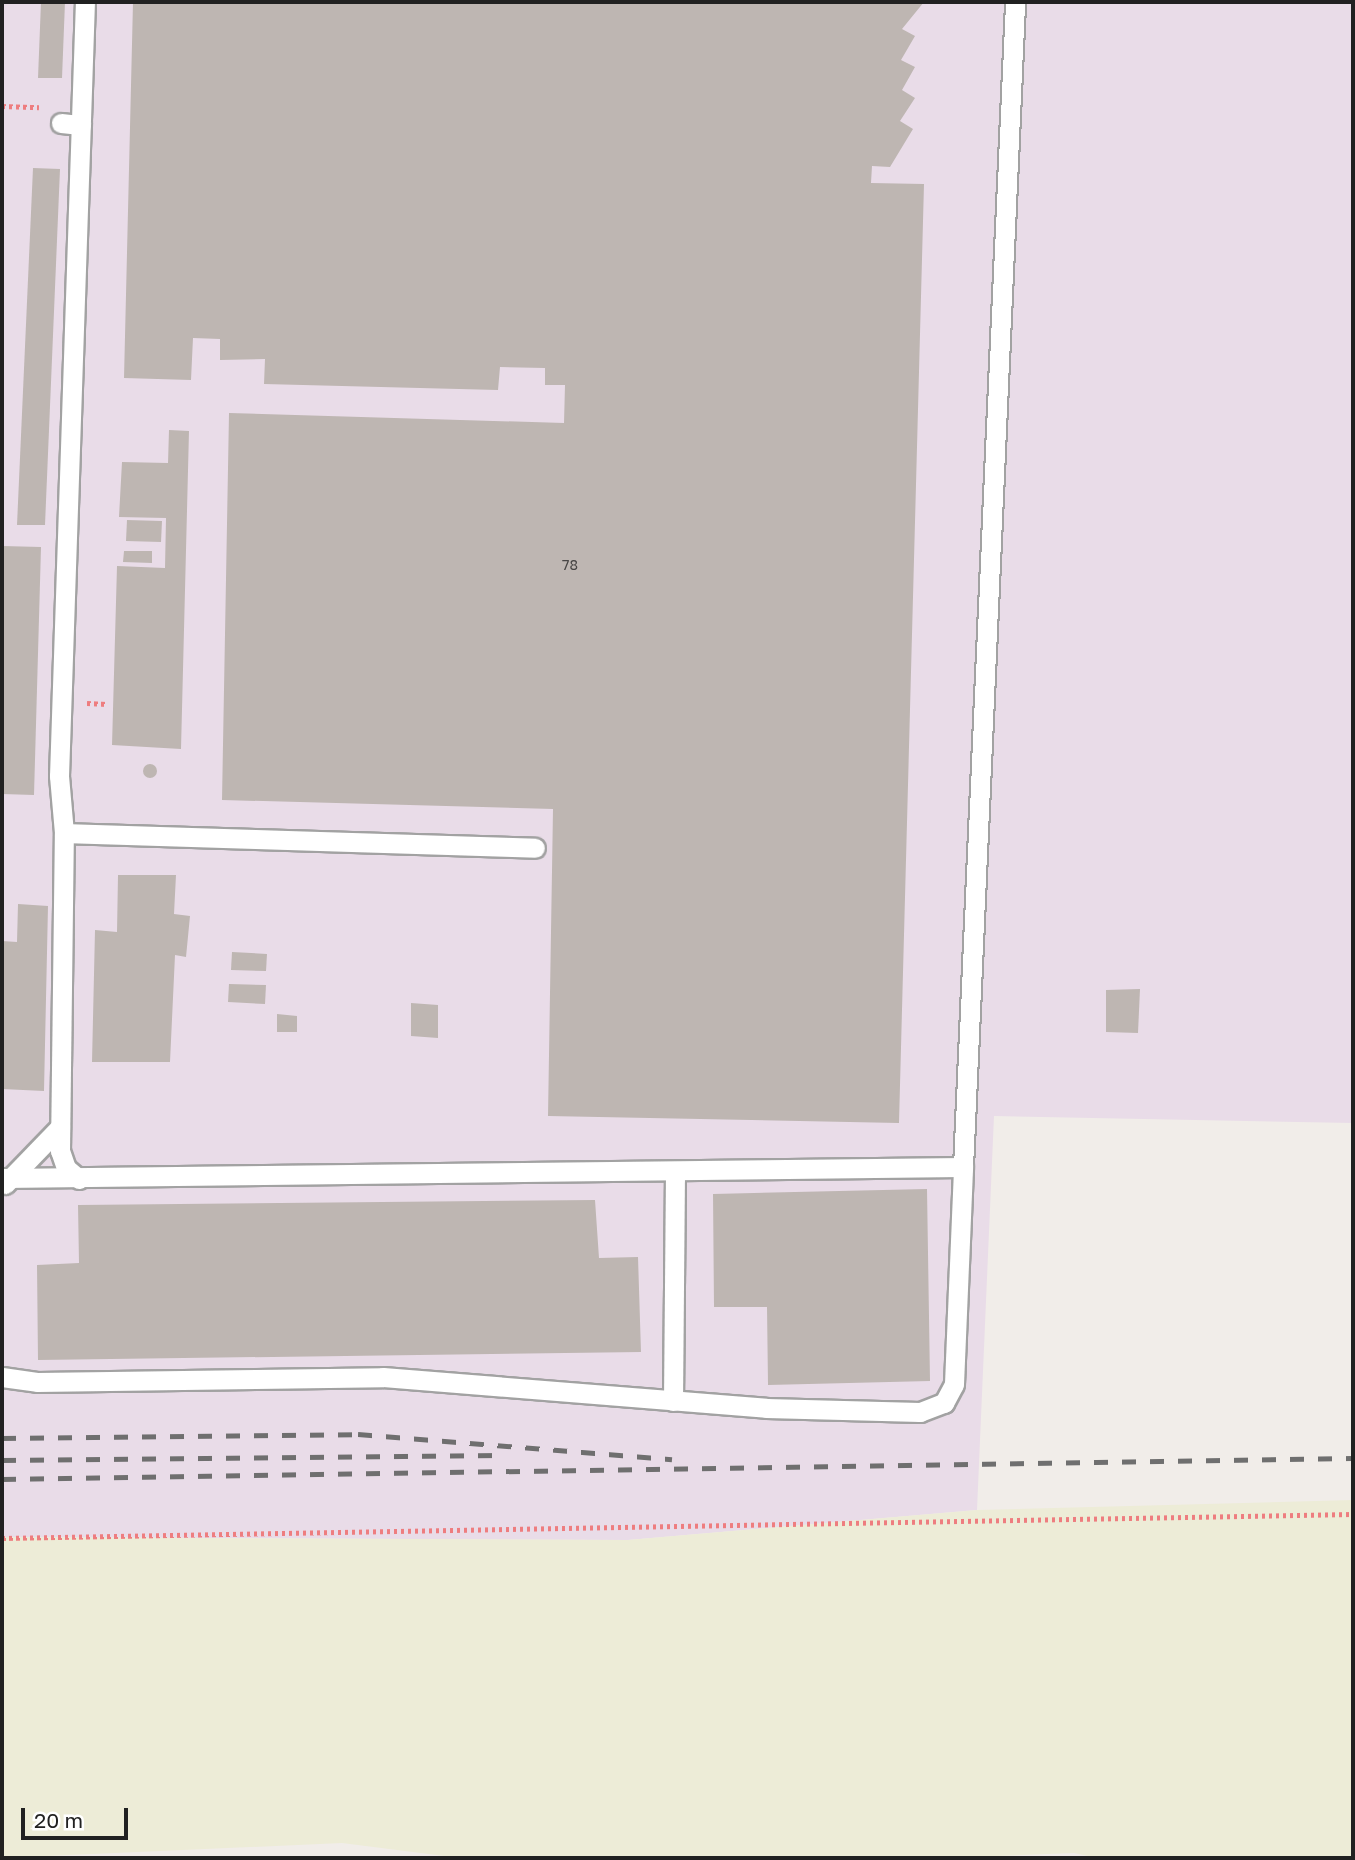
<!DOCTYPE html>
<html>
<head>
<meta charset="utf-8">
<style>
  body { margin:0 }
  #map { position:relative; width:1355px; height:1860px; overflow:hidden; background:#f1ede9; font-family:"Golos Text",sans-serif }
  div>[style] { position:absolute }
  .industrial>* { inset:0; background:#e9dce8 }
  .farmland>* { inset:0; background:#edecd7 }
  .building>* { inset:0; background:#beb6b2 }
  .round { border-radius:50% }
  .path>* { height:4.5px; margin-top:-2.25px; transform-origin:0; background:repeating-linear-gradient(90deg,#ee7d7f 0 3.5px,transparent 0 7px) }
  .roads { filter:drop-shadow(2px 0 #a2a2a2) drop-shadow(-2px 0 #a2a2a2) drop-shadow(0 2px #a2a2a2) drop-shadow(0 -2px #a2a2a2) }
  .service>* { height:19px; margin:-9.5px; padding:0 9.5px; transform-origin:9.5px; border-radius:9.5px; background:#fff }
  .rail>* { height:5px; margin-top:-2.5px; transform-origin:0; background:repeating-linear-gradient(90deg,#6f6f6f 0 14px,transparent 0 28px) }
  span { translate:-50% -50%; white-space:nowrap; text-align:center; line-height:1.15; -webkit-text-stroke:5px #fff; paint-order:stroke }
  .number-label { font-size:14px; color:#484645 }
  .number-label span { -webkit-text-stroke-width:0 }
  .frame { position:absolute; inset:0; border:4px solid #212121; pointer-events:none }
  .scale { position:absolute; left:21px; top:1808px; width:107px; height:32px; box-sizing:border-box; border:4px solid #212121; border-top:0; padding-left:9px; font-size:21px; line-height:24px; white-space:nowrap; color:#212121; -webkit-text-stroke:5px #fff; paint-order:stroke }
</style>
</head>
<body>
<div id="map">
  <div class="industrial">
    <div style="clip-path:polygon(2px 2px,1353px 2px,1353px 1123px,994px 1116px,977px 1510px,628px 1540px,2px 1537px)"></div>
  </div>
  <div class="farmland">
    <div style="clip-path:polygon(1353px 1500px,1353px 1858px,1097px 1858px,1074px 1853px,944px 1858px,460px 1858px,342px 1843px,2px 1858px,2px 1537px,628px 1540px,977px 1510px)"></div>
  </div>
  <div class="building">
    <div style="clip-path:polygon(41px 2px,65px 2px,62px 78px,38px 78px)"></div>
    <div style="clip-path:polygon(133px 2px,924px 2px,902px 29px,915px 36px,901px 60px,915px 67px,902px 90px,915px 98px,900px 121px,913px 129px,890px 167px,872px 166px,871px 183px,924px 184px,899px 1123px,548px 1116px,553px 809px,222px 800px,229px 413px,564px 423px,565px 385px,545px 385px,545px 368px,500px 367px,498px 390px,264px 384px,265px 359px,220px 360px,220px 339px,193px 338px,191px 380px,124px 378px)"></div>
    <div style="clip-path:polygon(33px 168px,60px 169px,45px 525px,17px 525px)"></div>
    <div style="clip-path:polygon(169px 430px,189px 431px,181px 749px,112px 745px,117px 566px,165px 568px,166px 518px,119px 517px,122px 462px,168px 463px)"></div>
    <div style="clip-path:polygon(127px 520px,162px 521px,161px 542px,126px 541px)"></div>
    <div style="clip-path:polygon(2px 546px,41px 547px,34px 795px,2px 794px)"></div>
    <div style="clip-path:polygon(124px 551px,152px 551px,152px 563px,123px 562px)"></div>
    <div class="round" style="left:143px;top:764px;width:14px;height:14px"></div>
    <div style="clip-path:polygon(118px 875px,176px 875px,174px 914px,190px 916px,186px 957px,175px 955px,170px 1062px,92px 1062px,95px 930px,117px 932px)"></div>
    <div style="clip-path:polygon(18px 904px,48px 906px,44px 1091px,2px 1089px,2px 941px,17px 942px)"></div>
    <div style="clip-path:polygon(232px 952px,267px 954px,266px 971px,231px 970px)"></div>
    <div style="clip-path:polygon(229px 984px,266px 985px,265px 1004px,228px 1002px)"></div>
    <div style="clip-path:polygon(1140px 989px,1138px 1033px,1106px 1032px,1106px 990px)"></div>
    <div style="clip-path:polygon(411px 1003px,438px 1005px,438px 1038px,411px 1036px)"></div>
    <div style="clip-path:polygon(277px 1014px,297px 1016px,297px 1032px,277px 1032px)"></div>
    <div style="clip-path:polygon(927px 1189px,930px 1381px,768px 1385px,767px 1307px,714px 1307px,713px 1194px)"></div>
    <div style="clip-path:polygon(595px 1200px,599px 1258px,638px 1257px,641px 1352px,38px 1360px,37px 1265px,79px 1263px,78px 1205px)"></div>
  </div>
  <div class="path">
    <div style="left:2px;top:106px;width:37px;rotate:2deg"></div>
    <div style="left:87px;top:703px;width:20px;rotate:3deg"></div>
    <div style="left:2px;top:1538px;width:1351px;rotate:-1.02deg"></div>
  </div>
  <div class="roads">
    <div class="service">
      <div style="left:61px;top:123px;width:20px;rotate:6deg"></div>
      <div style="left:64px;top:833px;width:471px;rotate:1.8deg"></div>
      <div style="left:2px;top:1178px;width:961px;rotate:-0.66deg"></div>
      <div style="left:963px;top:1167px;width:1166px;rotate:-87.44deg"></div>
      <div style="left:79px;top:1179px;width:17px;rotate:-140deg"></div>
      <div style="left:66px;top:1168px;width:18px;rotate:-109deg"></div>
      <div style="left:60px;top:1151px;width:318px;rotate:-89.3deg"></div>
      <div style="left:64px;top:833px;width:57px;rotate:-95deg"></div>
      <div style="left:59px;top:776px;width:774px;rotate:-88.08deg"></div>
      <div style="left:5px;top:1184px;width:79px;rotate:-46deg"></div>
      <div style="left:2px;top:1377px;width:35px;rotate:8deg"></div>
      <div style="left:37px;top:1382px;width:346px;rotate:-0.8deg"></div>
      <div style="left:383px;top:1377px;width:384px;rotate:4.6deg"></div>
      <div style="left:766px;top:1408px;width:154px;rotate:1.5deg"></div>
      <div style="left:920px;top:1412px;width:26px;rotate:-21deg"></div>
      <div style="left:944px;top:1403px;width:21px;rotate:-62deg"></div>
      <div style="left:954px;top:1384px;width:217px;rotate:-87.6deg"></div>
      <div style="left:673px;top:1401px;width:228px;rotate:-89.5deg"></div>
    </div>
  </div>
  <div class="rail">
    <div style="left:2px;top:1438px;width:356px;rotate:-0.6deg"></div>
    <div style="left:358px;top:1434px;width:315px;rotate:4.6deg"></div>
    <div style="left:2px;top:1460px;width:500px;rotate:-0.57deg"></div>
    <div style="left:2px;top:1479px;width:1351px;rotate:-0.89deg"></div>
  </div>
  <div class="number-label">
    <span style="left:570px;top:565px">78</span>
  </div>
  <div class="frame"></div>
  <div class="scale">20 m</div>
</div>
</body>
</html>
